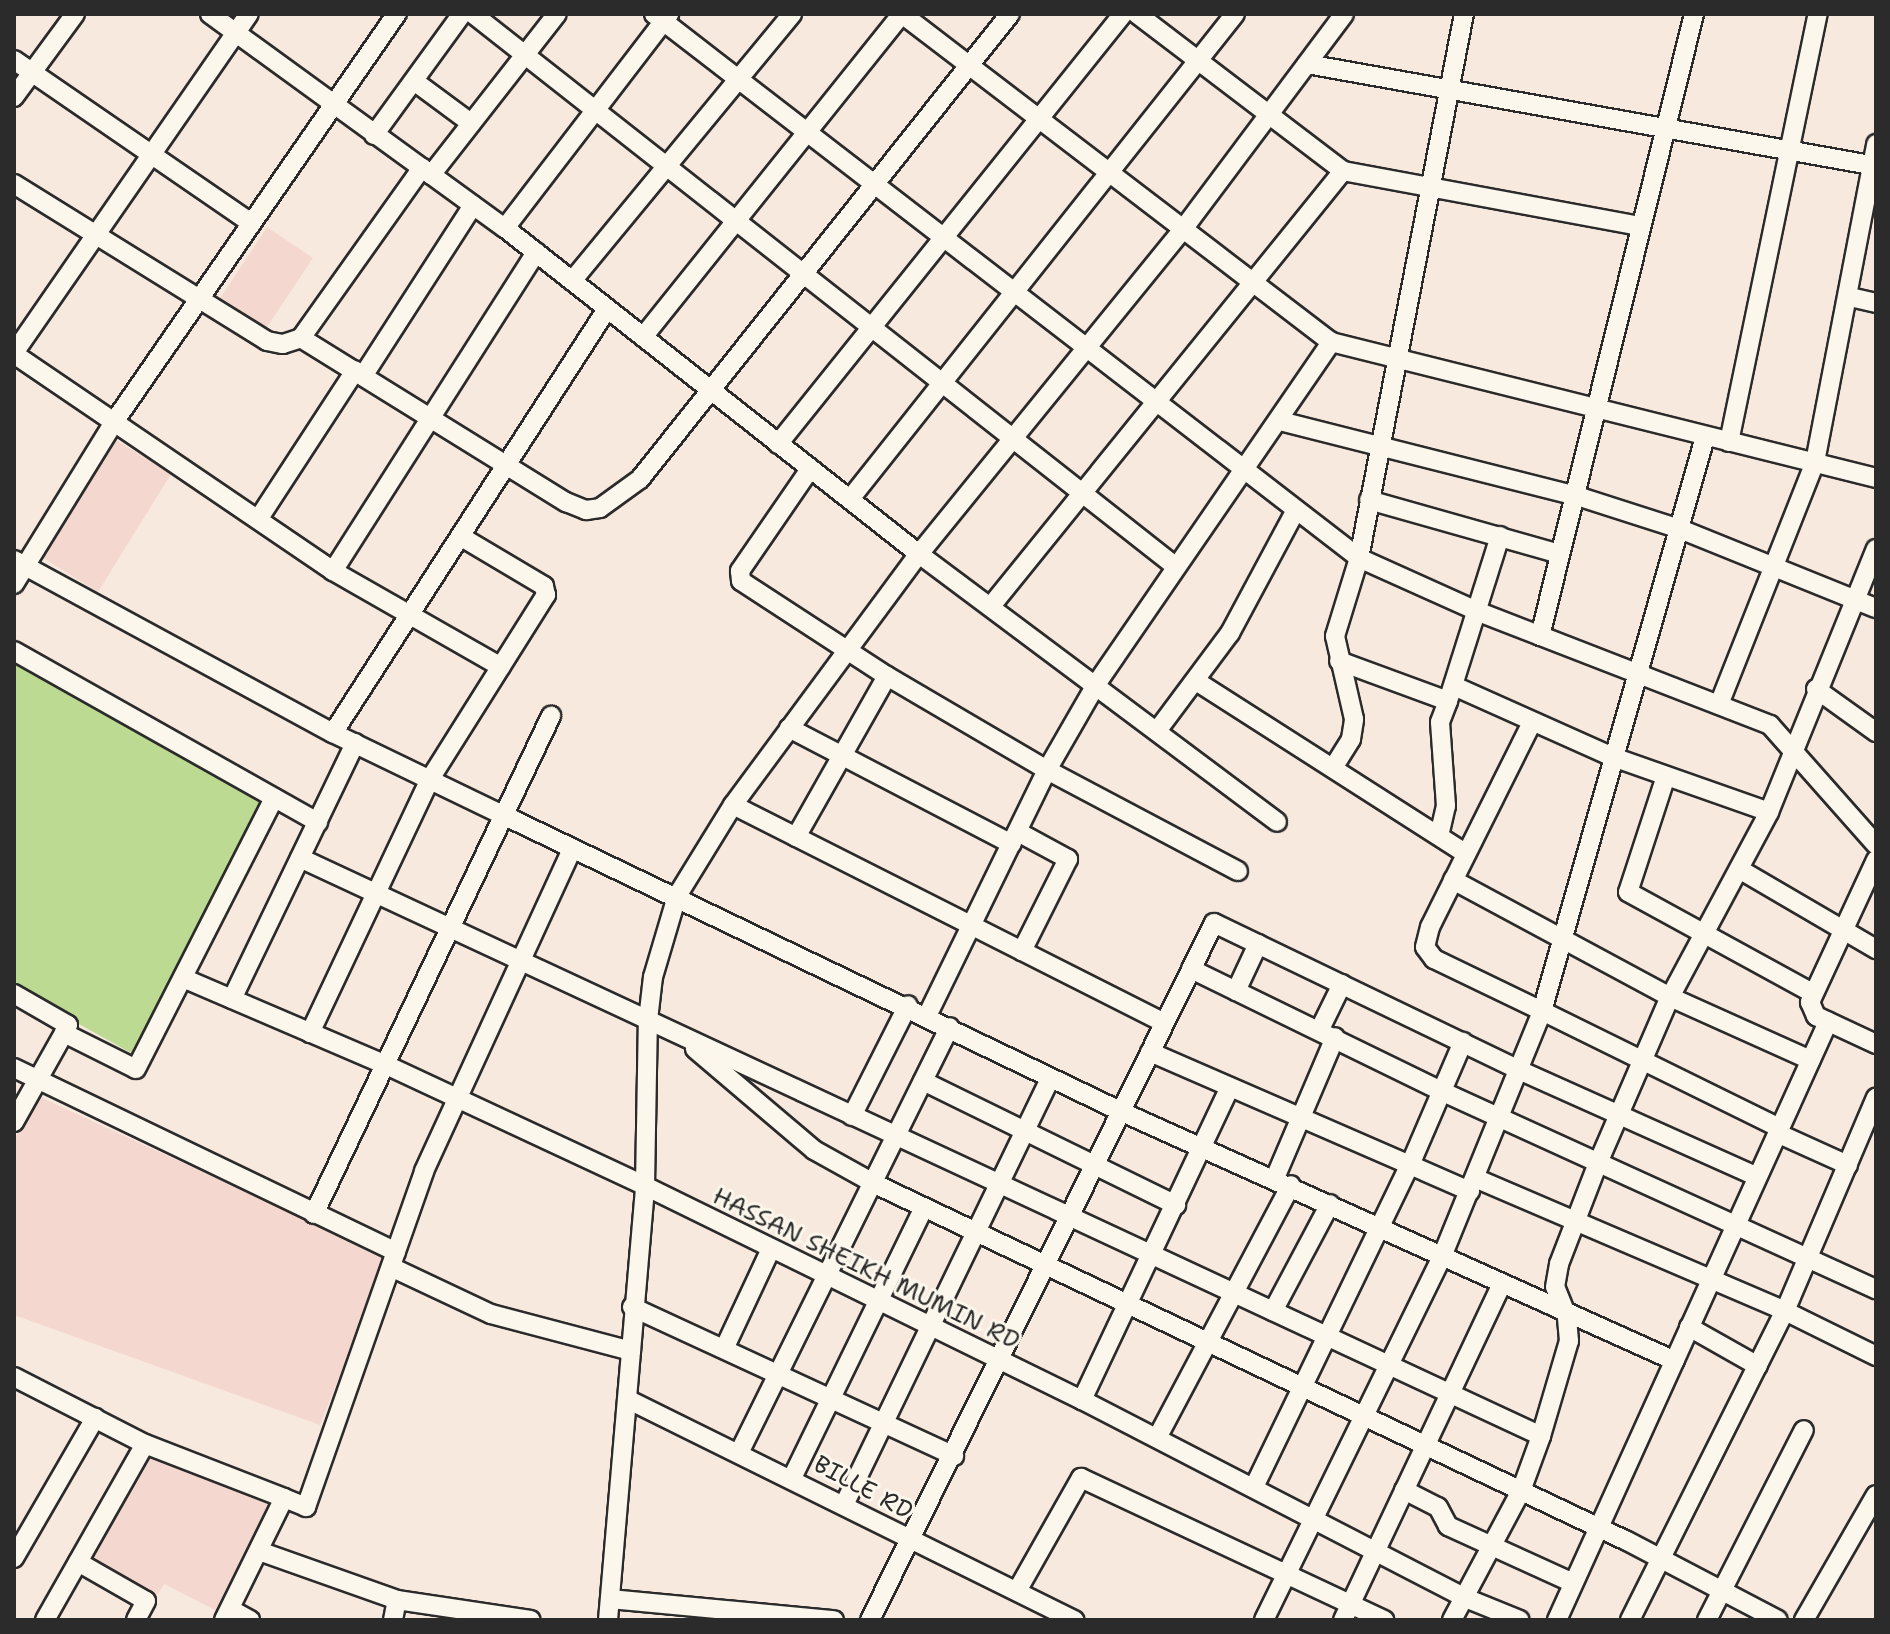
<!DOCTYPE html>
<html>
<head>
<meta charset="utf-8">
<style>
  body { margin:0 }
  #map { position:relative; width:1890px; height:1634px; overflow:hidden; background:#f8e9df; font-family:"Shantell Sans",sans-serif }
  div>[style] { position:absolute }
  .built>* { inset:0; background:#f4d8cf }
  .green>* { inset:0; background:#bcda92 }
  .roads { filter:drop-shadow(2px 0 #2b2b2b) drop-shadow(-2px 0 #2b2b2b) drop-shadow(0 2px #2b2b2b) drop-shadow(0 -2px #2b2b2b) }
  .minor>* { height:18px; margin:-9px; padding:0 9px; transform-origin:9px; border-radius:9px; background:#fbf7ec }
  span { translate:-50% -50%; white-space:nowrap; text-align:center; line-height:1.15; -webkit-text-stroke:6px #fbf7ec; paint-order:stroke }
  .street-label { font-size:24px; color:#2b2b2b }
  .frame { position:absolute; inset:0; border:16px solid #2b2b2b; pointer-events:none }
</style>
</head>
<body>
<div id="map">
  <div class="built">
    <div style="clip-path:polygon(267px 227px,313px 258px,265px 330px,219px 300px)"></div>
    <div style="clip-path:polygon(116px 440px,171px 474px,98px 592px,43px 558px)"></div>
    <div style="clip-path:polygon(40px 1097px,387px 1257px,320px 1425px,14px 1315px,14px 1139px)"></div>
    <div style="clip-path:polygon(148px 1452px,271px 1503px,219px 1612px,164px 1584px,155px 1599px,87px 1560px)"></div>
  </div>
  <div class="green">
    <div style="clip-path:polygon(14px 664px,263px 803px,133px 1054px,14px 988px)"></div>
  </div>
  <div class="roads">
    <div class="minor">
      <div style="left:210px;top:14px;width:364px;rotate:36deg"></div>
      <div style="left:505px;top:228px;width:527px;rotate:38.22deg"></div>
      <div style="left:919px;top:554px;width:447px;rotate:36.8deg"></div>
      <div style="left:473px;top:14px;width:893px;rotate:38.18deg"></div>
      <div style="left:654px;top:14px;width:890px;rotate:37.65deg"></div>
      <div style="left:1359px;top:558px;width:132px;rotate:24.2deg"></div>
      <div style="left:1479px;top:612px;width:312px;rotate:21.2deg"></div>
      <div style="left:1770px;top:725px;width:160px;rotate:48.5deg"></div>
      <div style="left:902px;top:14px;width:540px;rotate:37.4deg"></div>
      <div style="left:1331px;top:342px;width:562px;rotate:14.01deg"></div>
      <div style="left:1137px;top:14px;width:259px;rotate:37.3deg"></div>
      <div style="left:1343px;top:171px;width:303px;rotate:10.5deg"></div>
      <div style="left:14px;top:60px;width:286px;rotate:34.5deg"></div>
      <div style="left:1307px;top:64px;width:578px;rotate:10.16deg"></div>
      <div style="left:414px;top:81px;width:71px;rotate:36.4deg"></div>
      <div style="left:14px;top:97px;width:103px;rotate:-53.7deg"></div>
      <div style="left:374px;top:135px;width:150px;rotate:-54deg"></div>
      <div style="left:431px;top:175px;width:204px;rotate:-52deg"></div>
      <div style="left:14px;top:184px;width:298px;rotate:31.8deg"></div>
      <div style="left:267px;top:341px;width:16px;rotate:11deg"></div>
      <div style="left:283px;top:344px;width:19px;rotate:-18deg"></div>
      <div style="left:301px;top:338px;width:312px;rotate:31.8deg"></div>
      <div style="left:566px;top:502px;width:22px;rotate:22deg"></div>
      <div style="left:586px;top:510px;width:14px;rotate:-8deg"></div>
      <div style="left:600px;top:508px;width:49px;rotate:-35.9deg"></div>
      <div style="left:640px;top:479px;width:594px;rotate:-51.49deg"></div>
      <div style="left:505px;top:228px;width:270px;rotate:-52.5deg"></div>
      <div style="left:572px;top:281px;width:346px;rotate:-50.5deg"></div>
      <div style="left:1850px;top:297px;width:27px;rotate:13deg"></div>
      <div style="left:643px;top:337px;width:414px;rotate:-51.3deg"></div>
      <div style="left:301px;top:338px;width:209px;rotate:-54.6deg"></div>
      <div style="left:14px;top:353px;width:412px;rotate:-55.3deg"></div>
      <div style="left:14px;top:354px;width:386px;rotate:34.2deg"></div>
      <div style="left:333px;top:571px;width:193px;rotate:29.7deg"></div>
      <div style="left:363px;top:376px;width:203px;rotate:-57.2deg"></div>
      <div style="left:1280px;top:421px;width:306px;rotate:14.2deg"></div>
      <div style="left:1577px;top:496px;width:108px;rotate:17.8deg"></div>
      <div style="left:1680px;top:529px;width:211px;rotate:22deg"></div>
      <div style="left:1705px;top:437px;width:597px;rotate:105.85deg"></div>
      <div style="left:1542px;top:1011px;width:265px;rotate:26.2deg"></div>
      <div style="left:1729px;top:442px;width:437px;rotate:-78.3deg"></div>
      <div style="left:778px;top:444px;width:551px;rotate:-51.26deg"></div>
      <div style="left:810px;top:469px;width:124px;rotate:124.5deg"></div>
      <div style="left:740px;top:571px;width:10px;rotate:84deg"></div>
      <div style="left:741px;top:581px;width:174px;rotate:33.1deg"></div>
      <div style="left:887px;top:676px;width:186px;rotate:30.4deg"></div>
      <div style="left:1047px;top:770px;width:216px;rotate:27.9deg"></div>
      <div style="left:850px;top:499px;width:619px;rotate:-51.56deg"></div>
      <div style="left:1369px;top:500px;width:198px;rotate:15.8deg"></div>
      <div style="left:259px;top:518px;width:176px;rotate:-56.9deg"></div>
      <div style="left:14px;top:560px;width:363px;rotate:28.5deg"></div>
      <div style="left:333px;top:733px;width:189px;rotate:25.8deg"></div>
      <div style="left:503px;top:815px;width:687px;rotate:25.63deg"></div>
      <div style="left:1122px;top:1112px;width:606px;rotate:24.24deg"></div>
      <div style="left:333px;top:571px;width:378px;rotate:-57.5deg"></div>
      <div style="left:14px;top:584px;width:190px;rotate:-58.3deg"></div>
      <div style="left:114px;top:422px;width:497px;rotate:-55.3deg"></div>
      <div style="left:991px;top:606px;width:560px;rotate:-51.02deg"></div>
      <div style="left:1540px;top:636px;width:641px;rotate:-76.09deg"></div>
      <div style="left:14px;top:651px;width:349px;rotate:29.4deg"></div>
      <div style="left:1339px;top:661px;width:116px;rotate:20.2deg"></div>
      <div style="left:1448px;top:701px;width:173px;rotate:-72.5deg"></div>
      <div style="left:1196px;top:681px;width:319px;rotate:32.6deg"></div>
      <div style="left:1454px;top:686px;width:174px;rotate:24.1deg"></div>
      <div style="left:1613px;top:757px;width:165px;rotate:19.4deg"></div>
      <div style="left:1816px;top:689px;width:74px;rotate:35.6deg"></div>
      <div style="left:1720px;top:702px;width:258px;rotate:-68.4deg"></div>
      <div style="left:1815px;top:462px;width:324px;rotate:-79.1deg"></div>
      <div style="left:789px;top:728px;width:251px;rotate:27.5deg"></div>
      <div style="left:1157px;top:731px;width:122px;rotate:-53.3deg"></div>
      <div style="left:1230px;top:633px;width:137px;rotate:-61.8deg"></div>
      <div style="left:333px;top:733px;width:505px;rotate:-57.13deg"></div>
      <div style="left:1333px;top:768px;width:34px;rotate:-58deg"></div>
      <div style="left:1351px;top:739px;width:20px;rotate:-81deg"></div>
      <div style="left:1354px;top:719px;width:85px;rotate:-102.9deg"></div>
      <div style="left:1335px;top:636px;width:82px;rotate:-72.9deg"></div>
      <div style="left:1359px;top:558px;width:554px;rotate:-79.08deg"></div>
      <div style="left:1666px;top:776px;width:122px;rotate:108.1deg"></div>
      <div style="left:1628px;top:892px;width:209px;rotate:28.7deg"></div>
      <div style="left:733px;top:805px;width:483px;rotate:26.8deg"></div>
      <div style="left:1018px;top:832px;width:57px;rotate:28.4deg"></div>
      <div style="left:1068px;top:859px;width:103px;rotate:116.6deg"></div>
      <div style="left:1439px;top:836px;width:31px;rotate:-77deg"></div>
      <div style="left:1446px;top:806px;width:84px;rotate:-94.1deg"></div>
      <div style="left:1440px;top:722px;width:22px;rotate:-69deg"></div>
      <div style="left:796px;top:837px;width:185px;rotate:-60.5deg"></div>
      <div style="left:300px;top:858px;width:1369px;rotate:24.97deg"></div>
      <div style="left:1876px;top:860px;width:157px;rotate:114.9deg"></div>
      <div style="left:1810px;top:1002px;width:15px;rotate:67deg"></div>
      <div style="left:1816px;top:1016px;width:66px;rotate:25deg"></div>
      <div style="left:1739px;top:869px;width:159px;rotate:30.3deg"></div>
      <div style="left:1453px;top:880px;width:247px;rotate:28.3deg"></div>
      <div style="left:1670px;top:997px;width:154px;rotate:24.2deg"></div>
      <div style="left:1191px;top:969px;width:278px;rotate:26deg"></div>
      <div style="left:1441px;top:1091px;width:478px;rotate:24.5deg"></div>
      <div style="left:183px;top:978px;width:221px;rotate:23.2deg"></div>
      <div style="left:386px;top:1065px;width:286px;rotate:25deg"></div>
      <div style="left:645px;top:1186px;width:487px;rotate:26.1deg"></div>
      <div style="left:1082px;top:1400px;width:429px;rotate:27.3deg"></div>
      <div style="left:1463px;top:1597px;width:61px;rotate:22deg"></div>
      <div style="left:1236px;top:991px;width:52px;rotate:-64.9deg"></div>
      <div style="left:14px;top:994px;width:62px;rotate:29.9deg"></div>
      <div style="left:68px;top:1025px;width:9px;rotate:117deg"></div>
      <div style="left:232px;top:999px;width:284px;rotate:-64.3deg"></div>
      <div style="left:927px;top:1016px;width:274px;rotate:-64deg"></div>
      <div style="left:1047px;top:770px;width:100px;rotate:-60.1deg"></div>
      <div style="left:1097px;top:683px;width:414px;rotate:-55.5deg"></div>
      <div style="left:1320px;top:1029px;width:50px;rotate:-63.9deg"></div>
      <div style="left:310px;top:1033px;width:281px;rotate:-64.7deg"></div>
      <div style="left:430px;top:779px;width:218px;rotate:-57.8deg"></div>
      <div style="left:546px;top:595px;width:9px;rotate:-103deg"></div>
      <div style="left:544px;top:586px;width:94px;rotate:-149.3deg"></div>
      <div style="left:695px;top:1049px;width:156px;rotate:40.3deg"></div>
      <div style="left:814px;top:1150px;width:70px;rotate:29.1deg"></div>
      <div style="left:875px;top:1184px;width:832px;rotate:25.4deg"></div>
      <div style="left:1627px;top:1541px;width:170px;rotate:27.6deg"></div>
      <div style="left:1150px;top:1052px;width:349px;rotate:23.5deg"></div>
      <div style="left:14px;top:1068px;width:424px;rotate:25.7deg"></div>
      <div style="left:923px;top:1081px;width:282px;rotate:26.1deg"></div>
      <div style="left:852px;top:1116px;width:124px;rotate:-63.2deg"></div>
      <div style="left:14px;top:1122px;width:102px;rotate:-60.7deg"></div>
      <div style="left:64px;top:1033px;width:80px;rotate:26.6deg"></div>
      <div style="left:136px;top:1069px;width:304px;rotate:-63deg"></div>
      <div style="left:1777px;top:1133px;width:78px;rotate:24.3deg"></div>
      <div style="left:1275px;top:1178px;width:153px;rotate:-66.9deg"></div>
      <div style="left:1475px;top:1178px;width:337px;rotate:23.2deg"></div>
      <div style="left:1785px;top:1311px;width:102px;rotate:26.3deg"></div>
      <div style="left:314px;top:1214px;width:552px;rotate:-64.55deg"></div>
      <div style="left:391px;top:1267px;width:110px;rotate:25.2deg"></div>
      <div style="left:491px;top:1314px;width:145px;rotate:14.8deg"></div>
      <div style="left:632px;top:1307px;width:355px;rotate:24.8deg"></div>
      <div style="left:1273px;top:1311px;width:121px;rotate:-62deg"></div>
      <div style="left:1689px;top:1327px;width:79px;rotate:29.5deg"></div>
      <div style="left:725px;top:1347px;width:106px;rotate:-64.9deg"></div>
      <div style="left:14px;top:1377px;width:147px;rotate:27.1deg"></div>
      <div style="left:145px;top:1444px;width:149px;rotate:21.2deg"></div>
      <div style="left:284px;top:1498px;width:136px;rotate:116.2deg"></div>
      <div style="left:629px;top:1400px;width:497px;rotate:26.3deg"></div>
      <div style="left:1082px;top:1400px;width:346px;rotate:-64.7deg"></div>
      <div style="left:1157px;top:1438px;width:286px;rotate:-62.1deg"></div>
      <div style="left:739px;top:1453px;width:475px;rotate:-63.7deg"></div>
      <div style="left:792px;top:1478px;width:299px;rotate:-64deg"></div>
      <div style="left:1254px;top:1487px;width:358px;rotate:-64.2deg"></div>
      <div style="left:1410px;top:1165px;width:134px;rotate:-66.7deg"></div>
      <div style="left:1404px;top:1490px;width:38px;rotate:27deg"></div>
      <div style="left:1438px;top:1507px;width:21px;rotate:62deg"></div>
      <div style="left:1448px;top:1526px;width:137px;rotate:24.5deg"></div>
      <div style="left:284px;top:1498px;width:24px;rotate:22deg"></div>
      <div style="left:306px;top:1507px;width:356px;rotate:-70.6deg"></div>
      <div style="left:424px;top:1171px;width:354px;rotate:-65.3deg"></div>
      <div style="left:844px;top:1505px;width:473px;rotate:-64.2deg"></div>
      <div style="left:259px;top:1551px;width:146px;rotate:19.5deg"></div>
      <div style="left:397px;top:1600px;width:135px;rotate:8.5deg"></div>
      <div style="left:14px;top:1558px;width:162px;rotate:-59.9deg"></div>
      <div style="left:78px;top:1562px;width:78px;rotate:29.8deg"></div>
      <div style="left:146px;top:1601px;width:21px;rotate:118deg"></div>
      <div style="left:1017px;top:1591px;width:130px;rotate:-60.5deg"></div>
      <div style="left:1081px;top:1478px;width:335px;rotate:25.1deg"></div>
      <div style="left:610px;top:1599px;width:225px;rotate:5.4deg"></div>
      <div style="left:230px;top:1609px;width:23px;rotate:29deg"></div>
      <div style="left:45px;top:1620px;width:202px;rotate:-60.4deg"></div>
      <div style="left:393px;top:1620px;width:20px;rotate:-79deg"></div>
      <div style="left:608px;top:1620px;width:436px;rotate:-85.1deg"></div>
      <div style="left:645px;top:1186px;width:166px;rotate:-89deg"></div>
      <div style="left:648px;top:1020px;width:43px;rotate:-83.4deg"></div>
      <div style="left:653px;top:977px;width:84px;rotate:-73.5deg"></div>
      <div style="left:677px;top:896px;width:107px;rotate:-58.4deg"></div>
      <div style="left:733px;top:805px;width:312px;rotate:-53.5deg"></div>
      <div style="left:919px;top:554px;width:420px;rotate:-50.9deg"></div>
      <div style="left:1184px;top:228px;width:267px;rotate:-53.2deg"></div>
      <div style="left:870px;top:1620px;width:777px;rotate:-63.73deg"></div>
      <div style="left:1214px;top:923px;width:341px;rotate:25.7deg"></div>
      <div style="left:1521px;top:1071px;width:257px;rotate:24.1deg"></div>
      <div style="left:1264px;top:1620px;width:402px;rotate:-63.9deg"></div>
      <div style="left:1441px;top:1259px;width:268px;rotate:-67.8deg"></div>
      <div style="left:1542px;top:1011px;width:120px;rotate:-154.3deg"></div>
      <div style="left:1434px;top:959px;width:15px;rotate:-127deg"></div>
      <div style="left:1425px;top:947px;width:21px;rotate:-76deg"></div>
      <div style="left:1430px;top:927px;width:229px;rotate:-63.5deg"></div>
      <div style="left:1343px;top:1620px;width:369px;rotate:-64.7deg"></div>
      <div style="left:1452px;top:1620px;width:146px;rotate:-61.9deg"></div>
      <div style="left:1521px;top:1491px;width:59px;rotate:-70deg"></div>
      <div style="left:1541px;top:1436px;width:99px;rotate:-73.6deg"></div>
      <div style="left:1569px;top:1341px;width:25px;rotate:-95deg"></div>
      <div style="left:1567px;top:1316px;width:31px;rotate:-112deg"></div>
      <div style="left:1555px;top:1287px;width:23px;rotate:-80deg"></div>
      <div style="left:1559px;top:1264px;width:108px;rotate:-68.9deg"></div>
      <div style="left:1598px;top:1163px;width:181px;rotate:-66.6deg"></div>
      <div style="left:1670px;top:997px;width:210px;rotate:-61.8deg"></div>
      <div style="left:1769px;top:812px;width:284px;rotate:-67.9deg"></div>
      <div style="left:1557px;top:1620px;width:657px;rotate:-65.62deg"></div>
      <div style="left:1630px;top:1620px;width:346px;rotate:-63.4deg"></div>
      <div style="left:1785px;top:1311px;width:232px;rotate:-66.9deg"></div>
      <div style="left:1707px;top:1620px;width:213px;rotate:-63deg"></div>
      <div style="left:1804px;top:1620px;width:144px;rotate:-60.1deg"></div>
    </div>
  </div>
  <div class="street-label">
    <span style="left:866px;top:1269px;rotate:26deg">HASSAN SHEIKH MUMIN RD</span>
    <span style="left:863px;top:1488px;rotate:28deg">BILLE RD</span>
  </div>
  <div class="frame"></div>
</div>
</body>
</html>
